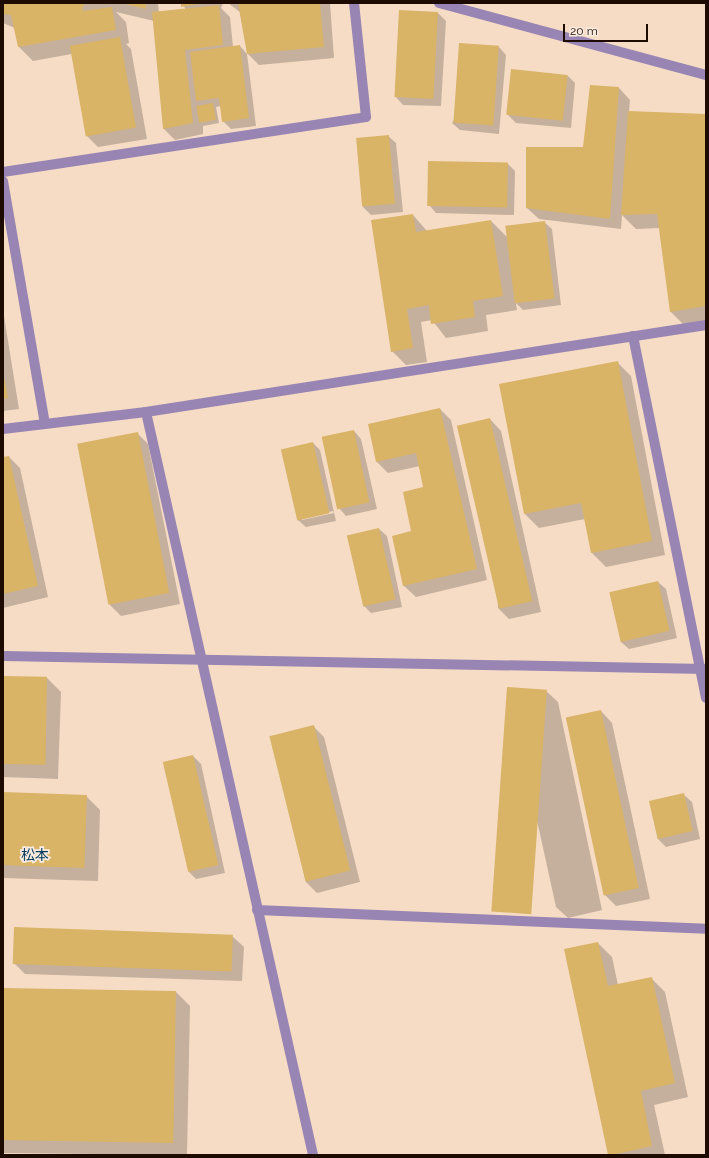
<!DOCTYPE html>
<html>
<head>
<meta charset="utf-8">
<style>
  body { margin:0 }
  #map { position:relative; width:709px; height:1158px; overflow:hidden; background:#f6dcc5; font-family:Raleway,"Noto Sans JP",sans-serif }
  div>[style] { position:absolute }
  .shadow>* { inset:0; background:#0003 }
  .building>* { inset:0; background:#d9b366; transform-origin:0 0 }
  .minor>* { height:10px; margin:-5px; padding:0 5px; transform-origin:5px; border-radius:5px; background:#9885b3 }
  .tertiary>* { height:10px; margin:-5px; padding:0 5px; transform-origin:5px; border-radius:5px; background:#9885b3 }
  span { translate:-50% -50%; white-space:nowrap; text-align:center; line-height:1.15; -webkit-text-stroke:3.5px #f9ebe0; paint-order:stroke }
  .quarter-label { font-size:14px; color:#00385a }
  .frame { position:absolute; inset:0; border:4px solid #1d0b00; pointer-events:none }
  .scale { position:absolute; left:563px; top:24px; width:85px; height:18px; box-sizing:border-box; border:2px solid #1d0b00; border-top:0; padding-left:5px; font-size:12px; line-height:14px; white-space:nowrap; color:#1d0b00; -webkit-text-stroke:3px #f9ebe0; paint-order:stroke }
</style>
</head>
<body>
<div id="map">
  <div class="shadow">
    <div style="clip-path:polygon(3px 3px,158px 3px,159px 13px,186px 10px,182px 3px,223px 3px,221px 8px,230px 17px,233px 47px,240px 46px,247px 54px,256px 126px,231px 129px,223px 121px,221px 106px,216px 107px,219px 123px,203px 126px,203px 134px,175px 140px,164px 129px,154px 21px,116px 12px,126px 22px,129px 43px,126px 44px,131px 49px,147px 139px,98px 147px,87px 136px,72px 54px,33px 61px,19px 47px,15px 28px,3px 23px)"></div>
    <div style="clip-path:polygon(228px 3px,330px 3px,334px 58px,259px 65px,248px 54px,240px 12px)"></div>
    <div style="clip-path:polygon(400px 11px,438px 13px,446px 21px,441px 106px,403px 105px,396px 97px)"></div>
    <div style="clip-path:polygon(499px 47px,506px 55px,499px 134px,460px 130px,452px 123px)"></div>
    <div style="clip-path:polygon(568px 76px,575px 83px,571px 128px,516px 123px,508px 115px)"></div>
    <div style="clip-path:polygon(619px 88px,630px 100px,629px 112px,706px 115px,706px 322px,685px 326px,671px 312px,660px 228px,636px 229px,622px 215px,621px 229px,539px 219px,527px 208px,584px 148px)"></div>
    <div style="clip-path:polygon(388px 136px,396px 143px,403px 212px,371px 215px,363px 207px)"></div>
    <div style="clip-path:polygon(507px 163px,515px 171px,514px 215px,436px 213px,429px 205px)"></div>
    <div style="clip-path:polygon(413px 215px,427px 231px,491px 221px,507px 237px,544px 222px,552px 229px,561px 305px,523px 310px,516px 303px,517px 310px,486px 315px,488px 331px,446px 338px,432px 320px,421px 322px,427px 362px,406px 365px,392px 351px)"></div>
    <div style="clip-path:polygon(3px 310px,19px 409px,3px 411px)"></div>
    <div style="clip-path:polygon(617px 362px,631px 376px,665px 555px,606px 567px,592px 553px,585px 519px,539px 528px,525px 514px)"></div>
    <div style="clip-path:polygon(440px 409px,451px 420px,487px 580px,416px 597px,404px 586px,413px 532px,425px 488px,420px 466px,388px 473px,377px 462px,369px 425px)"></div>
    <div style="clip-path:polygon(490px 419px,501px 431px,541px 612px,509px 619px,498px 608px)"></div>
    <div style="clip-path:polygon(354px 431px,361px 439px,377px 509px,346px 516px,339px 508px)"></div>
    <div style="clip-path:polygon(137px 433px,148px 444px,180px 604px,121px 616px,110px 605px)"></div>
    <div style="clip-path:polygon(evenodd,313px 443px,320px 450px,336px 521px,306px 527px,298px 520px,313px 443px,333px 511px,334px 513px,302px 520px,302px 518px,333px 511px)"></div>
    <div style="clip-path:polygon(9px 457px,20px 468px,48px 597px,3px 608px,3px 458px)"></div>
    <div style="clip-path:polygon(379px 529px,387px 536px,402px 607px,371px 613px,364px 606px)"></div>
    <div style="clip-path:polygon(658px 582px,666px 589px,677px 638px,629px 649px,621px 642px,610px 593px)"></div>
    <div style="clip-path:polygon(3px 677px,47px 678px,61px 692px,58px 779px,3px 777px)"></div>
    <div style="clip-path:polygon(508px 688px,546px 691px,558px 702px,602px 910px,568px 918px,556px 907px)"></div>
    <div style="clip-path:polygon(601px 711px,612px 723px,650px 899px,616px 906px,605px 895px)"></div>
    <div style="clip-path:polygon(313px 726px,324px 737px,360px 882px,317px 893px,306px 882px,271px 737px)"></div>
    <div style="clip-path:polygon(193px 756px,201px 764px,225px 873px,196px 879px,189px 872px)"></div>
    <div style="clip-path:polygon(3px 793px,86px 796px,100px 810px,98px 881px,3px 878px)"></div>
    <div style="clip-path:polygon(684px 795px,692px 802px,700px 839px,666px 847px,658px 839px,650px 803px)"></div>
    <div style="clip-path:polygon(232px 936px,244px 947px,242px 981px,25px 974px,14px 963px)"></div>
    <div style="clip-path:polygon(598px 943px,612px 957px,618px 985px,651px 978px,665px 992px,688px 1097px,654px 1105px,665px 1155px,609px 1155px)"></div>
    <div style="clip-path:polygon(3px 989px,176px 992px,190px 1006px,187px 1155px,3px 1153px)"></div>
  </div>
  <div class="building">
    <div style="clip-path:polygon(3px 3px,84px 3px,82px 11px,112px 7px,116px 30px,18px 47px,11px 15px,3px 14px)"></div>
    <div style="clip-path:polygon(125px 3px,146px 3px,146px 9px,125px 4px)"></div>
    <div style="clip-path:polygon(181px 3px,198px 3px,199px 4px,181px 7px)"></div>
    <div style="clip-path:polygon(238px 3px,320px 3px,324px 47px,247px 54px)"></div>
    <div style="clip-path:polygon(219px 5px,223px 45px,185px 50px,193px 123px,163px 129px,152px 12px)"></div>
    <div style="left:399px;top:10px;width:39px;height:87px;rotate:3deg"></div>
    <div style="left:120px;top:37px;width:92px;height:51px;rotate:80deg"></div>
    <div style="left:459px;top:43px;width:40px;height:80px;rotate:4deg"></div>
    <div style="clip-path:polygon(240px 45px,249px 118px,222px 122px,219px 98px,196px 101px,190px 52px)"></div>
    <div style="left:511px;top:69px;width:57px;height:46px;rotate:6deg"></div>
    <div style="clip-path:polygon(590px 85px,619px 87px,610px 219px,526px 208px,526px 147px,583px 147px)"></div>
    <div style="left:213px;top:103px;width:17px;height:17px;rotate:80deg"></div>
    <div style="clip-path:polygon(628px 111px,706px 114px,706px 306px,670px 312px,657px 214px,621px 215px)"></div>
    <div style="left:389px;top:135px;width:69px;height:33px;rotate:85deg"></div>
    <div style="left:428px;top:161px;width:80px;height:45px;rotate:1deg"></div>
    <div style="clip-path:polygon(413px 214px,416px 232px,491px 220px,503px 296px,473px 301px,475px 317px,431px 324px,429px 305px,407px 309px,413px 348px,391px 352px,371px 220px)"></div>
    <div style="left:545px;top:221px;width:78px;height:40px;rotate:83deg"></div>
    <div style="clip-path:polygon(618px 361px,652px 541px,591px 553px,581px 503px,524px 514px,499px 384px)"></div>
    <div style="clip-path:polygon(3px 372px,8px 398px,3px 399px)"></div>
    <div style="clip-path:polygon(440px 408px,477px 569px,403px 586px,392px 536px,411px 531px,403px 492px,423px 487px,416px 453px,376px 462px,368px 424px)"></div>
    <div style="left:490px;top:418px;width:188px;height:34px;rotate:77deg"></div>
    <div style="left:354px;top:430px;width:74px;height:33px;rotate:78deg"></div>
    <div style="left:138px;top:432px;width:164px;height:62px;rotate:79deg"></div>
    <div style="left:313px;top:442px;width:73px;height:33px;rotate:77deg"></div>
    <div style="clip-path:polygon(9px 456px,38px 586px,3px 594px,3px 457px)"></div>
    <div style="left:379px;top:528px;width:73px;height:33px;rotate:77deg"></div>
    <div style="left:658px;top:581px;width:51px;height:50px;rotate:77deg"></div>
    <div style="left:3px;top:676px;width:44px;height:88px;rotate:1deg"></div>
    <div style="left:507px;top:687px;width:40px;height:225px;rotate:4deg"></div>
    <div style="left:601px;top:710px;width:182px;height:36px;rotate:78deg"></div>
    <div style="left:314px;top:725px;width:150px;height:46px;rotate:76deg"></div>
    <div style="left:193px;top:755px;width:113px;height:31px;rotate:77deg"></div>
    <div style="left:3px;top:792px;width:84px;height:73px;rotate:2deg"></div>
    <div style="left:684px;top:793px;width:39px;height:36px;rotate:77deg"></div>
    <div style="left:14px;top:927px;width:219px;height:37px;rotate:2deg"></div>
    <div style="clip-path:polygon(598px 942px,608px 986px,652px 977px,675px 1083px,641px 1091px,652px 1146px,612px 1155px,608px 1155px,564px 949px)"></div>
    <div style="left:3px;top:988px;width:173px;height:152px;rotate:1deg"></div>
  </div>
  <div class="minor">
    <div style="left:439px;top:3px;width:277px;rotate:15.1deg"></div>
    <div style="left:3px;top:172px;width:367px;rotate:-8.6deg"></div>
    <div style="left:366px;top:117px;width:115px;rotate:-96deg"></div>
    <div style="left:633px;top:336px;width:369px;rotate:78.6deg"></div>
    <div style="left:146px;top:412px;width:567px;rotate:-8.83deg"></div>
    <div style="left:3px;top:429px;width:144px;rotate:-6.8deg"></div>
    <div style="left:146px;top:412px;width:762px;rotate:77.33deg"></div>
    <div style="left:257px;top:910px;width:449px;rotate:2.4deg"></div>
  </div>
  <div class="tertiary">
    <div style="left:3px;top:181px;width:246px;rotate:80.2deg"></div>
    <div style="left:3px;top:656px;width:703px;rotate:1.06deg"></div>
  </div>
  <div class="quarter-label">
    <span style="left:35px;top:855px">松本</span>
  </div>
  <div class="frame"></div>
  <div class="scale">20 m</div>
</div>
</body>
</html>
